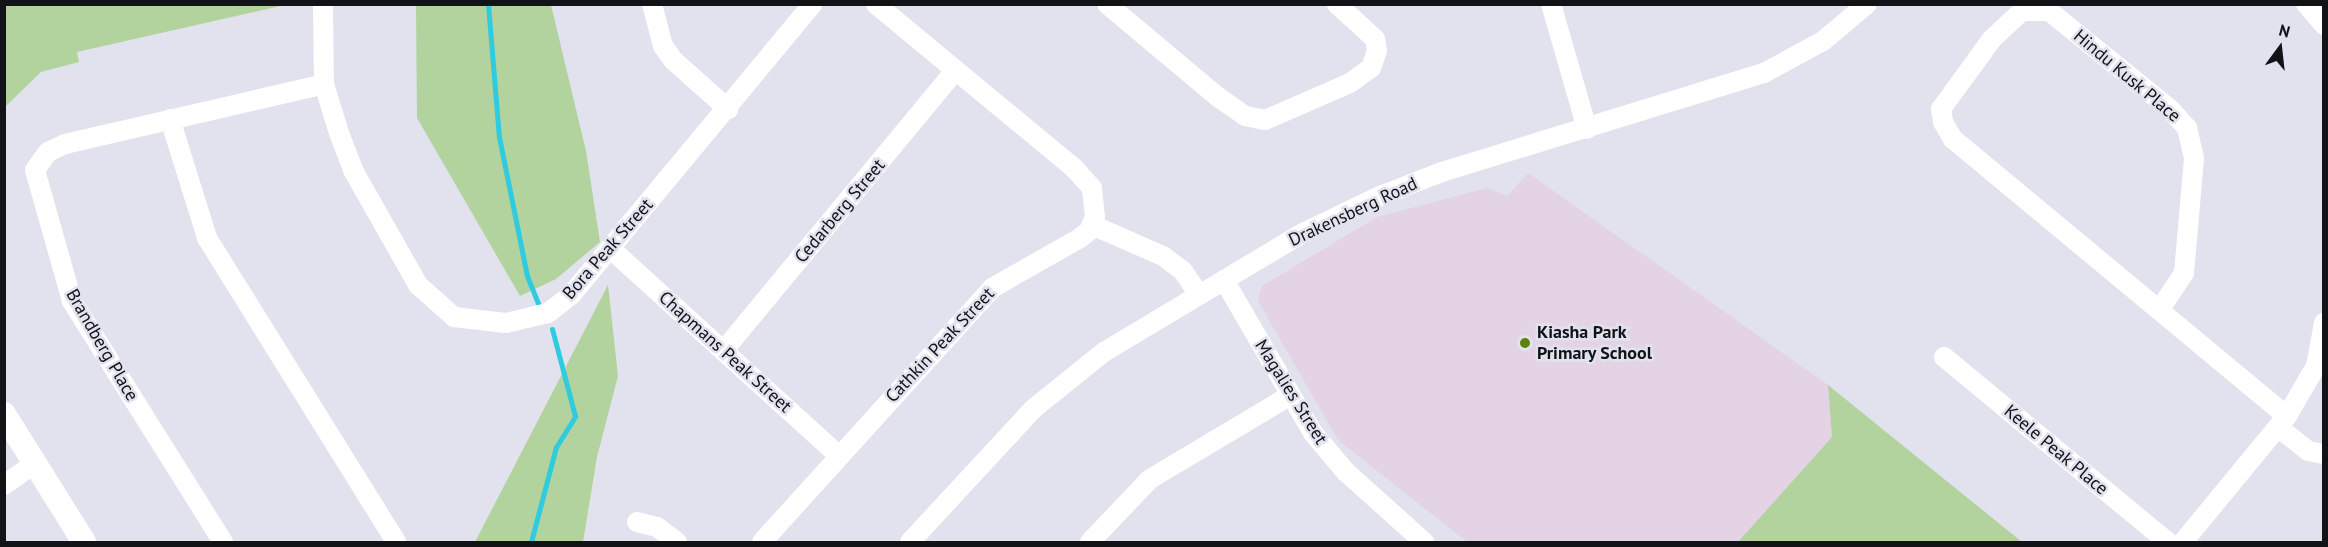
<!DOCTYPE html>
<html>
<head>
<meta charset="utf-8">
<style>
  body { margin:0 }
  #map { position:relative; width:2328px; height:547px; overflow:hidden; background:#e1e2ee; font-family:"PT Sans",sans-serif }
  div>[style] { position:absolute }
  .education>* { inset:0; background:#e3d3e5 }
  .green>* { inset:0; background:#b2d39e }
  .stream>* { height:5px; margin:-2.5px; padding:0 2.5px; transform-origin:2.5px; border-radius:2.5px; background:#2fcbde }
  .minor>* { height:20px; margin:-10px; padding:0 10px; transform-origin:10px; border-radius:10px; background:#fff }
  .tertiary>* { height:24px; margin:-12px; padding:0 12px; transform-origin:12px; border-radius:12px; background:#fff }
  .dots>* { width:16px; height:16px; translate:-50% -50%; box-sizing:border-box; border:3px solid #e1e2ee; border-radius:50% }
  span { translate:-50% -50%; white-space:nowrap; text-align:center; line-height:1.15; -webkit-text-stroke:5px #e1e2ee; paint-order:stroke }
  .street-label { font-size:18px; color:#121317 }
  .poi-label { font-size:18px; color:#121317; font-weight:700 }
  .left { translate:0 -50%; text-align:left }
  .frame { position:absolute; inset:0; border:6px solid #121317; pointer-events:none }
  .north { position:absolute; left:2250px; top:18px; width:60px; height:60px; -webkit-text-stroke:4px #e1e2ee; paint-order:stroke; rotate:15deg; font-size:16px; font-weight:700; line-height:24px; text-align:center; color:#121317 }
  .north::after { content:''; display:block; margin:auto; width:21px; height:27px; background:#121317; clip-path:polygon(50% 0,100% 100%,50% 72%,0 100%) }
</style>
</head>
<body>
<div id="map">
  <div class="education">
    <div style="clip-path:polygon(1528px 173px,1828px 385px,1832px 437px,1738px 542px,1467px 542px,1338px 440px,1258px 301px,1262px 286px,1377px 217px,1487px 188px,1507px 196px)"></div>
  </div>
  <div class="green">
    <div style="clip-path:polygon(5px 4px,285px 4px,285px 5px,77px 52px,79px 62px,41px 72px,5px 107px)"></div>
    <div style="clip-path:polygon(416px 5px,551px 5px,586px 151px,600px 242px,556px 279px,520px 296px,417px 118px)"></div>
    <div style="clip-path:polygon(608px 285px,618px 376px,597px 457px,583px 542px,475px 542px)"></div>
    <div style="clip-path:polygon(1828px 385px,2022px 542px,1738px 542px,1832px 437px)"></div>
  </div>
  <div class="stream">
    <div style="left:488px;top:4px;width:133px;rotate:85.3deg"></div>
    <div style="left:499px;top:137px;width:142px;rotate:78.6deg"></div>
    <div style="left:527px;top:276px;width:31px;rotate:68deg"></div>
    <div style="left:531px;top:542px;width:98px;rotate:-75.3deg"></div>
    <div style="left:556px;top:447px;width:36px;rotate:-58deg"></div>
    <div style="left:575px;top:416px;width:90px;rotate:-104.8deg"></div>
  </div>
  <div class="minor">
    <div style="left:323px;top:4px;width:80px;rotate:89.3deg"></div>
    <div style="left:324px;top:84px;width:51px;rotate:73deg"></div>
    <div style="left:339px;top:133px;width:40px;rotate:69deg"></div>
    <div style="left:353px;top:170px;width:132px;rotate:60.5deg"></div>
    <div style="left:418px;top:285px;width:48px;rotate:41.6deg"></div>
    <div style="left:454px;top:317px;width:52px;rotate:6.6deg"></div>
    <div style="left:506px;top:323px;width:43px;rotate:-13.4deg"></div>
    <div style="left:548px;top:313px;width:29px;rotate:-38deg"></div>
    <div style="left:571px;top:295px;width:378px;rotate:-50.3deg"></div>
    <div style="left:652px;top:4px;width:43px;rotate:75.3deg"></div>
    <div style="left:663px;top:46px;width:17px;rotate:54deg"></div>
    <div style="left:673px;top:60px;width:74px;rotate:41.7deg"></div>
    <div style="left:1107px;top:4px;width:145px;rotate:40deg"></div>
    <div style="left:1218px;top:97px;width:33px;rotate:35deg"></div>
    <div style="left:1245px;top:116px;width:20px;rotate:11deg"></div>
    <div style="left:1265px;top:120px;width:93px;rotate:-23.5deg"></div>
    <div style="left:1350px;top:83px;width:26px;rotate:-36deg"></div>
    <div style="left:1371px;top:68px;width:18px;rotate:-71deg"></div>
    <div style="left:1377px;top:51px;width:12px;rotate:-99deg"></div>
    <div style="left:1375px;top:39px;width:52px;rotate:-137.4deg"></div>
    <div style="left:1551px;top:4px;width:130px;rotate:73.9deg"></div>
    <div style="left:2306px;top:4px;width:28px;rotate:49deg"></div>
    <div style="left:170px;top:119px;width:125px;rotate:72.7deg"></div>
    <div style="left:207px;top:238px;width:358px;rotate:58.1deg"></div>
    <div style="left:1092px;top:225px;width:77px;rotate:23.6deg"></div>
    <div style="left:1163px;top:256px;width:25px;rotate:37deg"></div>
    <div style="left:1183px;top:271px;width:29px;rotate:56deg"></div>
    <div style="left:611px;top:249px;width:308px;rotate:42.2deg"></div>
    <div style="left:1224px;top:280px;width:177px;rotate:59.8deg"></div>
    <div style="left:1313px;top:433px;width:51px;rotate:49.8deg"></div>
    <div style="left:1346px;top:472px;width:105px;rotate:41.9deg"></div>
    <div style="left:2160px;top:309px;width:43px;rotate:-56.3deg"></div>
    <div style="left:2184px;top:273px;width:115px;rotate:-85deg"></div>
    <div style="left:2194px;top:158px;width:31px;rotate:-103deg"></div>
    <div style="left:2187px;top:128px;width:25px;rotate:-132deg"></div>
    <div style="left:2170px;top:109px;width:156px;rotate:-141deg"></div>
    <div style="left:2049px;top:11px;width:27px;rotate:180deg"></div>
    <div style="left:2022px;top:11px;width:41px;rotate:137deg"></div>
    <div style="left:1992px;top:39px;width:87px;rotate:126.1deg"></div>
    <div style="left:1941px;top:109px;width:13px;rotate:81deg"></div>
    <div style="left:1943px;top:122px;width:20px;rotate:60deg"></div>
    <div style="left:1953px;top:139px;width:434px;rotate:39.7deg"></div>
    <div style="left:724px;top:350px;width:362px;rotate:-50.4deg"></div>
    <div style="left:1944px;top:357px;width:291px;rotate:39.6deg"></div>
    <div style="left:2279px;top:428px;width:37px;rotate:38deg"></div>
    <div style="left:2308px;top:451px;width:16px;rotate:11deg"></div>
    <div style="left:4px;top:485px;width:35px;rotate:-35deg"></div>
    <div style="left:637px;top:522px;width:21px;rotate:14deg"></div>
    <div style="left:657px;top:527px;width:25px;rotate:37deg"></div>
    <div style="left:223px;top:542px;width:284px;rotate:-122.1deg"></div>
    <div style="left:72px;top:301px;width:136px;rotate:-105.8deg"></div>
    <div style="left:35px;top:170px;width:22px;rotate:-54deg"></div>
    <div style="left:48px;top:152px;width:19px;rotate:-25deg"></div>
    <div style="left:65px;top:144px;width:266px;rotate:-13deg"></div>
    <div style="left:762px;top:542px;width:343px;rotate:-47.8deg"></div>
    <div style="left:992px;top:288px;width:101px;rotate:-29.6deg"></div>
    <div style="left:1080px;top:238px;width:11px;rotate:-38deg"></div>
    <div style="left:1089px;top:231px;width:15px;rotate:-67deg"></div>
    <div style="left:1095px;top:217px;width:29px;rotate:-96deg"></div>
    <div style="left:1092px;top:188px;width:27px;rotate:-132deg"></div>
    <div style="left:1074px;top:168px;width:257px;rotate:-140.4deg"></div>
    <div style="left:910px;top:542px;width:181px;rotate:-47.2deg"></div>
    <div style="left:1033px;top:409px;width:91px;rotate:-38.8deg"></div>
    <div style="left:1104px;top:352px;width:230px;rotate:-30.9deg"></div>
    <div style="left:1301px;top:234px;width:88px;rotate:-25.7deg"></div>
    <div style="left:1380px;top:196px;width:66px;rotate:-21.2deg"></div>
    <div style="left:1442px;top:172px;width:337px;rotate:-17.1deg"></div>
    <div style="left:1764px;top:73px;width:67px;rotate:-28.5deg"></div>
    <div style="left:1823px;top:41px;width:57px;rotate:-40.1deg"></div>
    <div style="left:1090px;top:542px;width:87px;rotate:-46.4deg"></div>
    <div style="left:1150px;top:479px;width:164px;rotate:-30.8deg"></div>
    <div style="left:2183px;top:542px;width:163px;rotate:-50.5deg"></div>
    <div style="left:2287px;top:416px;width:58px;rotate:-59.9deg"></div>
    <div style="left:2316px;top:366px;width:44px;rotate:-79.5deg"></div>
  </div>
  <div class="tertiary">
    <div style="left:4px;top:414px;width:151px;rotate:58deg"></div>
  </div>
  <div class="dots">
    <div style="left:1525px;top:343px;background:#5c8308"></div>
  </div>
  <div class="street-label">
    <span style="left:2127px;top:76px;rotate:40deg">Hindu Kusk Place</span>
    <span style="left:840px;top:211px;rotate:-50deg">Cedarberg Street</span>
    <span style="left:1353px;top:212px;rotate:-25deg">Drakensberg Road</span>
    <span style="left:608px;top:249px;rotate:-49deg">Bora Peak Street</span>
    <span style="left:102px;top:345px;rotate:60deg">Brandberg Place</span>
    <span style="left:940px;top:345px;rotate:-47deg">Cathkin Peak Street</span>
    <span style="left:725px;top:352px;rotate:42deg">Chapmans Peak Street</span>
    <span style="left:1291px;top:392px;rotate:58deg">Magalies Street</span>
    <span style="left:2056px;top:450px;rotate:40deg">Keele Peak Place</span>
  </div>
  <div class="poi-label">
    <span class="left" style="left:1537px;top:343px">Kiasha Park<br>Primary School</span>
  </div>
  <div class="frame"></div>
  <div class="north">N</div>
</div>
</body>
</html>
